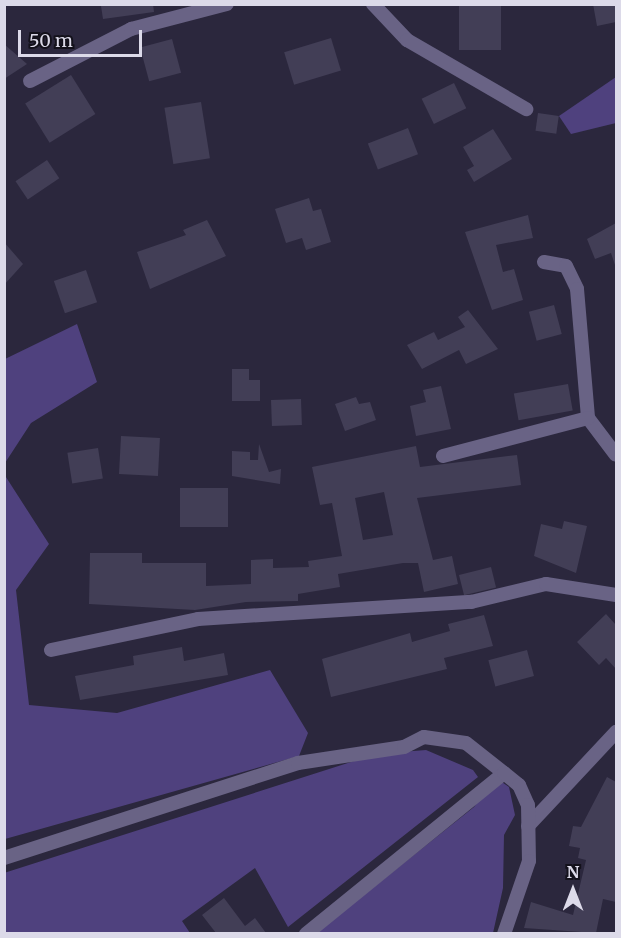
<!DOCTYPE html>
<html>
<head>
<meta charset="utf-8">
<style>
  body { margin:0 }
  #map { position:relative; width:621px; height:938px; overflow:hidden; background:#2b273d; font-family:Merriweather,serif }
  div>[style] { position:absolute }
  .green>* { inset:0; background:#4f417e }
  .building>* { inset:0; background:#423e56; transform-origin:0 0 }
  .minor>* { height:14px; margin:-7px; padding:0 7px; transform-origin:7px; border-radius:7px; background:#696385 }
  span { translate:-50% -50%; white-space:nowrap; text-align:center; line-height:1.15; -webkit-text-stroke:5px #13111b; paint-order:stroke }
  .frame { position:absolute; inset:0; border:6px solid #dcdae9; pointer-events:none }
  .north { position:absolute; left:543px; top:860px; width:60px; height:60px; -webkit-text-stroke:4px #13111b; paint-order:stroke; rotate:0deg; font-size:16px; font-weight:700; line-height:24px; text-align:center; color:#dcdae9 }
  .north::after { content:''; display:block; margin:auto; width:21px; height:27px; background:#dcdae9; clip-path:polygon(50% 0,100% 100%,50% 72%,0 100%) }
  .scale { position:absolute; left:18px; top:30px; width:124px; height:27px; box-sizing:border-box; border:3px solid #dcdae9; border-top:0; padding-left:8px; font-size:18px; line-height:21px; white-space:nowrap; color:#dcdae9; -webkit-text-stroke:4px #13111b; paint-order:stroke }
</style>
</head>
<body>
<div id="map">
  <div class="green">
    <div style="clip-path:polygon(616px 77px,616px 123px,571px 134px,559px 116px)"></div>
    <div style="clip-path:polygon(77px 324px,97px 382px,31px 423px,5px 463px,5px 359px)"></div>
    <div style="clip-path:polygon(4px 474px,49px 544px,16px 590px,29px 705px,117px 713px,270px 670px,308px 733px,299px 756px,5px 839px)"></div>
    <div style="clip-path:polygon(426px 750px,473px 770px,478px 777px,288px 927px,255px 868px,182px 921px,190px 933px,5px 933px,4px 873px,376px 754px)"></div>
    <div style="clip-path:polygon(496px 778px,509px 787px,515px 815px,504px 835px,503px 888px,493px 933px,315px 934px,474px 807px)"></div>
  </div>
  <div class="building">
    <div style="clip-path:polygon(145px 4px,153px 4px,154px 12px,103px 19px,101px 6px)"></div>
    <div style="left:459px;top:4px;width:42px;height:46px"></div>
    <div style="clip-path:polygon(593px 4px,616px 4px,616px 22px,597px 26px)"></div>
    <div style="left:331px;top:38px;width:34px;height:49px;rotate:73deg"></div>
    <div style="left:172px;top:39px;width:35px;height:33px;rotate:75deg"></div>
    <div style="clip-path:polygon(4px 44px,27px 64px,4px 79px)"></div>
    <div style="left:71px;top:75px;width:46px;height:54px;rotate:58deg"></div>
    <div style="left:454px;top:83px;width:28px;height:36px;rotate:64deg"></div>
    <div style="left:201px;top:102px;width:57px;height:37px;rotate:81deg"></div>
    <div style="left:538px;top:113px;width:21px;height:18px;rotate:8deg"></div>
    <div style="left:408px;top:128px;width:28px;height:43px;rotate:69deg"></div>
    <div style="clip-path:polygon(493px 129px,512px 159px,474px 182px,467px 170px,474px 166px,463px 147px)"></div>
    <div style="left:47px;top:160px;width:22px;height:38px;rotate:56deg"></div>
    <div style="clip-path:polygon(309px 198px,313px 211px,321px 209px,331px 242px,306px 250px,302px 238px,286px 243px,275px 209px)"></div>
    <div style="clip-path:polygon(528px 215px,533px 238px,496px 245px,503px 272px,514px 269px,523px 300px,492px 310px,465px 232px)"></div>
    <div style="clip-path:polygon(207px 220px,226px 256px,150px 289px,137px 252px,186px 235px,183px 230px)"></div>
    <div style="clip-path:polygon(616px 223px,616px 265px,615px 265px,611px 253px,595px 259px,587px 239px)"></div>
    <div style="clip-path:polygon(4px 242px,23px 264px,4px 285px)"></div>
    <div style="left:86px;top:270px;width:34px;height:34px;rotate:71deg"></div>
    <div style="left:554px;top:305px;width:30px;height:26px;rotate:75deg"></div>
    <div style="clip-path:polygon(468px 310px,498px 349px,466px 364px,459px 350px,422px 369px,407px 345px,434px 332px,438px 340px,465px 327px,458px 317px)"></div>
    <div style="clip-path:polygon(232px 369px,249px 369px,249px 380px,260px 380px,260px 401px,232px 401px)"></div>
    <div style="left:568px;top:384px;width:27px;height:55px;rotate:80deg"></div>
    <div style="clip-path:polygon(441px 386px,451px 429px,416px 436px,410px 406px,426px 402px,423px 390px)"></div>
    <div style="clip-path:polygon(356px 397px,359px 404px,370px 402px,376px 420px,345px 431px,335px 404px)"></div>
    <div style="left:301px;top:399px;width:26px;height:30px;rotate:88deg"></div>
    <div style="left:121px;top:436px;width:39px;height:38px;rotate:3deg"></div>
    <div style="clip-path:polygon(259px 444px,269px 472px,281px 469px,280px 484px,232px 476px,232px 451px,250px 452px,250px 460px,258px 460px)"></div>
    <div style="clip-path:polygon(evenodd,416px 446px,420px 467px,517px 455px,521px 485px,417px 498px,433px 560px,452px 556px,458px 584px,424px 592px,418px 563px,403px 563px,338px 574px,340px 587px,298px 594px,298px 601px,246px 602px,195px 610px,89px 604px,90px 553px,142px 553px,142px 563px,206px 563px,206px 586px,251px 584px,251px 560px,273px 559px,273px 568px,309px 567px,308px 561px,342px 556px,332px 503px,320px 505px,312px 467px,416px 446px,384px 492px,393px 535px,363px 540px,355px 498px,384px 492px)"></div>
    <div style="left:98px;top:448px;width:31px;height:31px;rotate:81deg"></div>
    <div style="left:228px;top:488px;width:39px;height:48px;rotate:90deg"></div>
    <div style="clip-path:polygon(564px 521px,587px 526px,576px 573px,534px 556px,541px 524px,562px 529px)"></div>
    <div style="left:491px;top:567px;width:21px;height:33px;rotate:76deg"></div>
    <div style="clip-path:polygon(606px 614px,616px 625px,616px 669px,606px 658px,599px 665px,577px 642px)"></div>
    <div style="clip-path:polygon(484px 615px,493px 646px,444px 658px,447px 669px,331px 697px,322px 659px,410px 633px,412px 642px,450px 631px,448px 624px)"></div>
    <div style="clip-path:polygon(182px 647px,184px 661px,224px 653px,228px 675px,80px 700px,75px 676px,134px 665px,133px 656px)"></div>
    <div style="left:527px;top:650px;width:27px;height:40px;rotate:75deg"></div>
    <div style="clip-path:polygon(607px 777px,616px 782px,616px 902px,603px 899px,596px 933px,524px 928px,531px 902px,573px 915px,586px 860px,578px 858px,580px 848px,569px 846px,573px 826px,581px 827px)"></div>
    <div style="clip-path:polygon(224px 898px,245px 926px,255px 918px,266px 933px,216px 933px,202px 915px)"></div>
  </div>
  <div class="minor">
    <div style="left:373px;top:4px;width:50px;rotate:46.6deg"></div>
    <div style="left:407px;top:40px;width:138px;rotate:30.1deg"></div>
    <div style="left:30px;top:81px;width:114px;rotate:-27.2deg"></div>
    <div style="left:131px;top:29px;width:99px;rotate:-14.6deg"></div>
    <div style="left:544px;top:262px;width:22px;rotate:10deg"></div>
    <div style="left:566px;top:266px;width:25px;rotate:64deg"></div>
    <div style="left:577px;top:289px;width:129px;rotate:85.1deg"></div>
    <div style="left:588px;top:418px;width:46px;rotate:52.9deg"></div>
    <div style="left:443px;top:456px;width:150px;rotate:-14.7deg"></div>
    <div style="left:51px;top:650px;width:150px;rotate:-11.9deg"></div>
    <div style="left:198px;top:619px;width:274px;rotate:-3.6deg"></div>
    <div style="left:471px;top:602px;width:77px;rotate:-13.5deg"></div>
    <div style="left:546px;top:584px;width:71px;rotate:8.9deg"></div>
    <div style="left:528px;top:826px;width:129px;rotate:-46.9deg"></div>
    <div style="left:4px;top:858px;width:309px;rotate:-17.9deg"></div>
    <div style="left:298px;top:763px;width:107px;rotate:-8.6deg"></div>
    <div style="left:404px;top:747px;width:22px;rotate:-27deg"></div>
    <div style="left:424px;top:737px;width:42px;rotate:8.1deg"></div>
    <div style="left:466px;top:743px;width:48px;rotate:38.3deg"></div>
    <div style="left:306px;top:934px;width:255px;rotate:-39.1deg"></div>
    <div style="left:504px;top:773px;width:19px;rotate:39deg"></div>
    <div style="left:519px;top:785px;width:22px;rotate:66deg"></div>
    <div style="left:528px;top:805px;width:56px;rotate:89deg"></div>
    <div style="left:529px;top:861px;width:77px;rotate:108.9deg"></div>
  </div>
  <div class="frame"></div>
  <div class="north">N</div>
  <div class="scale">50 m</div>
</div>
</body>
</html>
